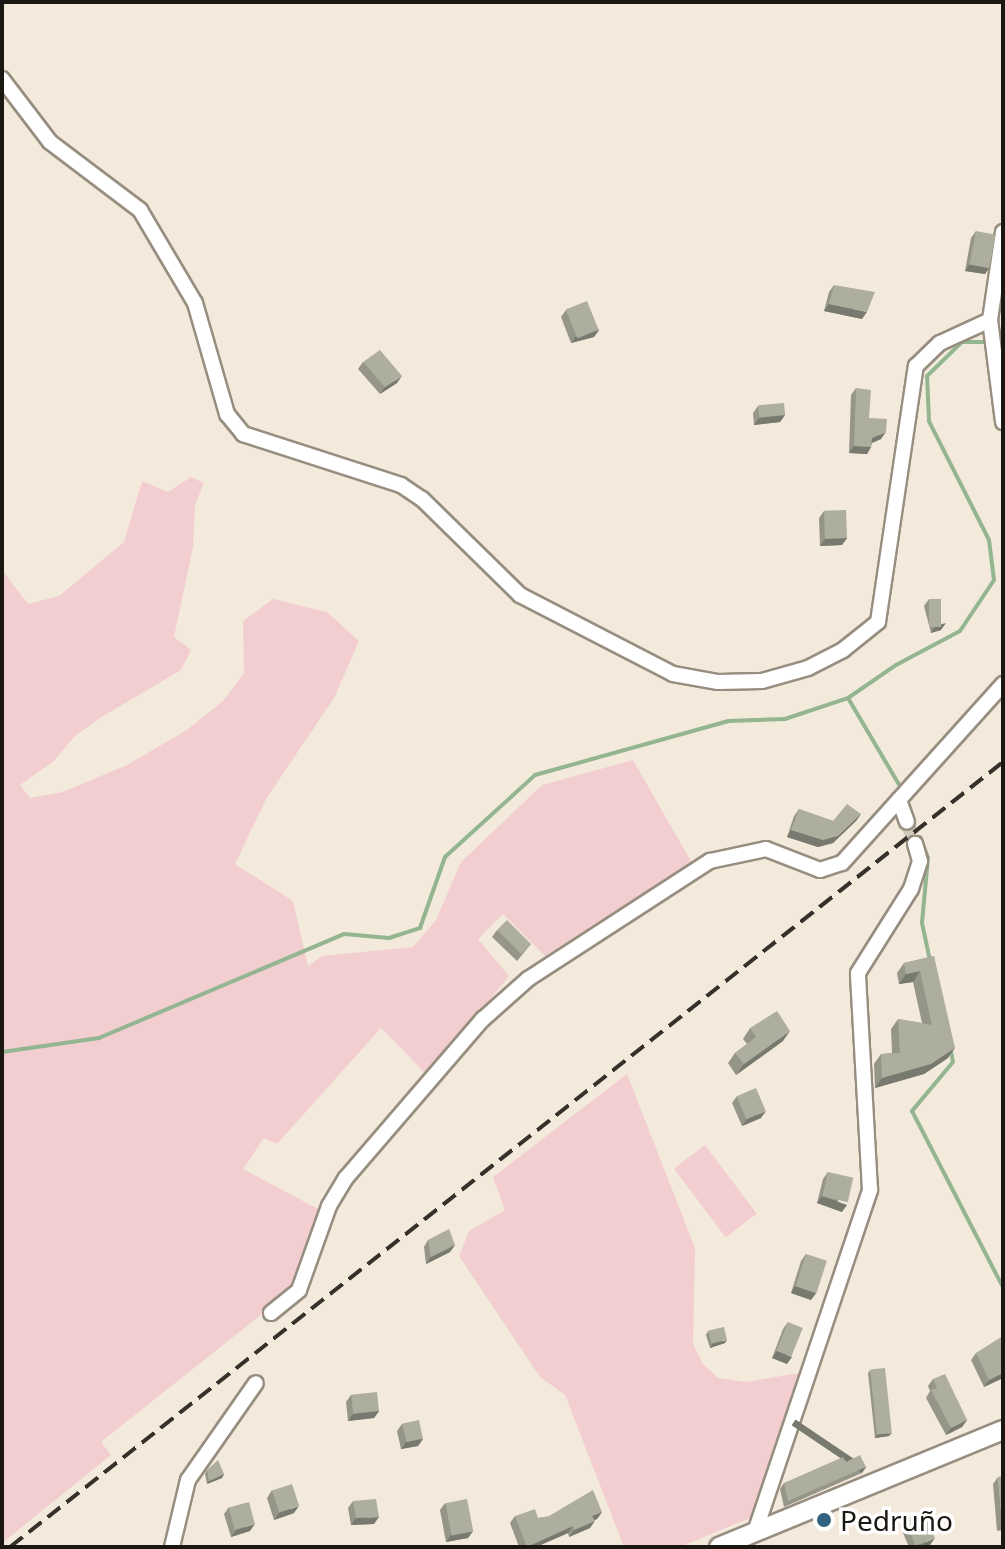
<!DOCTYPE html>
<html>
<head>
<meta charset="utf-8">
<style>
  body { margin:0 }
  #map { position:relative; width:1005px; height:1549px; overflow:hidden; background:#f4eadc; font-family:"Noto Sans",sans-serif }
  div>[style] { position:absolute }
  .green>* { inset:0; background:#f2ced0; transform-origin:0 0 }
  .stream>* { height:4px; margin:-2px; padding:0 2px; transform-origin:2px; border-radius:2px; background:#93b58f }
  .minor-tunnel>* { height:14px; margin-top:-7px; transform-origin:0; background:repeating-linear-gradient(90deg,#d3cabe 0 14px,transparent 0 21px) }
  .roads { filter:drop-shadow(2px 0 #978e80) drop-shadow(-2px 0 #978e80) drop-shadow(0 2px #978e80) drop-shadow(0 -2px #978e80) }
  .minor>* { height:14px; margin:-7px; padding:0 7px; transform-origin:7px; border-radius:7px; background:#fff }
  .tertiary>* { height:18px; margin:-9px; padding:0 9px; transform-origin:9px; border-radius:9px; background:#fff }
  .rail>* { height:4px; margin-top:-2px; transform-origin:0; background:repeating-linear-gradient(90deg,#35302a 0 16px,transparent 0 24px) }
  .wall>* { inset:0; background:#959688 }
  .shaded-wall>* { inset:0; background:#797a6f; transform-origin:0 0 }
  .building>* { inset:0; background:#adae9e; transform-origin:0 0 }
  .dots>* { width:22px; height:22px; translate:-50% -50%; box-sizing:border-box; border:4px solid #fff; border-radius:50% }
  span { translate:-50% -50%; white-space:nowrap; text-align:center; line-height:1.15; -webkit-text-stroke:7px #fff; paint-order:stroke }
  .poi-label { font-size:28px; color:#1a1611 }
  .left { translate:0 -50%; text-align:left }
  .frame { position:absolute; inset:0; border:4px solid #1a1611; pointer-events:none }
</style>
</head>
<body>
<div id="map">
  <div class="green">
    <div style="clip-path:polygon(191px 477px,204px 483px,195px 505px,193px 547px,174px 637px,191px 650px,181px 670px,100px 718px,75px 736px,54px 761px,20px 785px,30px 798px,63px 792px,127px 765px,187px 730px,223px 701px,244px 673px,243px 621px,273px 599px,327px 612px,359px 641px,334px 698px,266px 799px,235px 864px,293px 901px,308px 966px,322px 956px,413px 947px,436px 920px,461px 862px,542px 785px,633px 760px,692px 863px,545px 956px,503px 914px,478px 939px,509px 976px,428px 1076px,381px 1028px,277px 1144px,264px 1138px,243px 1169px,320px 1210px,291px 1291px,101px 1442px,111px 1455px,2px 1543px,2px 570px,28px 604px,59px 596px,124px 542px,142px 481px,168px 492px)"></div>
    <div style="clip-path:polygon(627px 1074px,695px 1248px,693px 1344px,703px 1364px,718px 1378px,746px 1382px,799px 1373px,750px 1518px,680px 1547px,624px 1547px,565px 1395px,540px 1377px,459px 1256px,469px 1231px,505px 1210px,493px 1177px)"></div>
    <div style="left:705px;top:1145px;width:86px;height:39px;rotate:53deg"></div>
  </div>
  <div class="stream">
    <div style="left:848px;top:698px;width:104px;rotate:59.5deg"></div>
    <div style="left:920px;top:837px;width:22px;rotate:69deg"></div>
    <div style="left:928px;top:858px;width:65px;rotate:95.3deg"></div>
    <div style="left:922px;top:923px;width:38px;rotate:78deg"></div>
    <div style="left:951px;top:1051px;width:11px;rotate:80deg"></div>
    <div style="left:953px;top:1062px;width:64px;rotate:129.9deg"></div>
    <div style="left:912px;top:1111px;width:198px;rotate:62.7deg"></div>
    <div style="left:2px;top:1052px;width:98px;rotate:-8.2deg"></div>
    <div style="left:99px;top:1038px;width:266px;rotate:-23deg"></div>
    <div style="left:344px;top:934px;width:45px;rotate:5.1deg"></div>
    <div style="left:389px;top:938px;width:33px;rotate:-18deg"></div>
    <div style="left:420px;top:928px;width:75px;rotate:-70.6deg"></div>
    <div style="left:445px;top:857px;width:122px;rotate:-42.3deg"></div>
    <div style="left:535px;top:775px;width:200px;rotate:-15.6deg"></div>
    <div style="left:728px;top:721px;width:57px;rotate:-2deg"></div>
    <div style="left:785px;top:719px;width:66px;rotate:-18.4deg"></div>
    <div style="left:848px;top:698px;width:58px;rotate:-34.5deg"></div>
    <div style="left:896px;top:665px;width:72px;rotate:-28deg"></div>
    <div style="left:960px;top:631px;width:61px;rotate:-56.3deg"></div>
    <div style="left:994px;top:580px;width:40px;rotate:-97.1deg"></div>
    <div style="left:989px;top:540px;width:133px;rotate:-116.8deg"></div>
    <div style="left:929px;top:421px;width:45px;rotate:-92.5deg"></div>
    <div style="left:927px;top:376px;width:49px;rotate:-44.2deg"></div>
    <div style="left:962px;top:342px;width:26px"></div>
  </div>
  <div class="minor-tunnel">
    <div style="left:907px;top:822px;width:23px;rotate:70deg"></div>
  </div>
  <div class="roads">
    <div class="minor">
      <div style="left:2px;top:79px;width:79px;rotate:52.7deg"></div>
      <div style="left:50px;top:142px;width:113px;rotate:37.1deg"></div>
      <div style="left:140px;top:210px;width:108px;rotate:59.4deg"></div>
      <div style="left:195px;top:303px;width:116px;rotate:73.9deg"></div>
      <div style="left:227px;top:414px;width:26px;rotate:51deg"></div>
      <div style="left:243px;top:434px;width:166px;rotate:17.9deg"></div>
      <div style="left:401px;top:485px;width:25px;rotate:34deg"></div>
      <div style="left:422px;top:499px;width:137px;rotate:44.4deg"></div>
      <div style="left:520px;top:595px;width:172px;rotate:27.3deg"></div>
      <div style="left:673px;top:674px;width:46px;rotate:10.1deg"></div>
      <div style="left:718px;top:682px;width:44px;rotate:-1.3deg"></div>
      <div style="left:762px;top:681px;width:48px;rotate:-15.8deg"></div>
      <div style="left:808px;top:668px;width:39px;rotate:-27deg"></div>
      <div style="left:843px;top:650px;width:45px;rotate:-38.7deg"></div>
      <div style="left:878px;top:622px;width:259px;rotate:-81.6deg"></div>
      <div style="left:916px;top:366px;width:33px;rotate:-44deg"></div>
      <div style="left:940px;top:343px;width:55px;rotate:-24.7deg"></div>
      <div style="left:1003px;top:232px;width:89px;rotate:98.4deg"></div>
      <div style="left:990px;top:320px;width:103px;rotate:82.7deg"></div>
      <div style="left:899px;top:800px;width:23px;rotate:70deg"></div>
      <div style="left:271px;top:1313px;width:36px;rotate:-39deg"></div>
      <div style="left:299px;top:1290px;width:89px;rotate:-70.3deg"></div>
      <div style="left:329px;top:1206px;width:33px;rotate:-59deg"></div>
      <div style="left:346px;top:1178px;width:210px;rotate:-49.3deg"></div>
      <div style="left:483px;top:1019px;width:60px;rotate:-41.6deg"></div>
      <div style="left:528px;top:979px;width:217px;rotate:-33deg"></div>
      <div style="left:710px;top:861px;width:57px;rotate:-12.1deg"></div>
      <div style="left:766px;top:849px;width:58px;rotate:21.3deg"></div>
      <div style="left:820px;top:870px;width:23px;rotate:-18deg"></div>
      <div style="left:842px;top:863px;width:241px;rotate:-48deg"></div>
      <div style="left:755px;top:1532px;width:361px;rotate:-71.4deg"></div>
      <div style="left:870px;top:1190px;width:217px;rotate:-93.2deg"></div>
      <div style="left:858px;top:973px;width:99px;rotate:-57.8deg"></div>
      <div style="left:911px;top:889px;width:29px;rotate:-72deg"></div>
      <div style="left:920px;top:861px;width:18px;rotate:-106deg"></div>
      <div style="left:172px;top:1547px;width:69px;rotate:-76.6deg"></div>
      <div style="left:188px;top:1480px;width:118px;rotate:-55deg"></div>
    </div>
    <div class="tertiary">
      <div style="left:719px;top:1547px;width:307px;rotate:-22.4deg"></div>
    </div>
  </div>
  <div class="rail">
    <div style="left:10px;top:1547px;width:1266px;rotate:-38.33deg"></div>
  </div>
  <div class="wall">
    <div style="clip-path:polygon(976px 231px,990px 267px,985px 274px,965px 271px,971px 238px)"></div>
    <div style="clip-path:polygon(834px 285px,862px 319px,824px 311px,829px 292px)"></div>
    <div style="clip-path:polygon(566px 310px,599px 330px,594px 337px,571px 343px,561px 317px)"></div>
    <div style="clip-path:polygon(363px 362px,397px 383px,380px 394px,358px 369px)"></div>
    <div style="clip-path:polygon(856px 388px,869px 418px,881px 439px,872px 443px,871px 447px,867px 454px,849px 453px,851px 395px)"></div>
    <div style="clip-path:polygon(758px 406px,785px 415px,780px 422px,754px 425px,753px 413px)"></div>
    <div style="clip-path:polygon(824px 511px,847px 538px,842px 545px,820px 546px,819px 518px)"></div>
    <div style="clip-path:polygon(929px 599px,941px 630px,931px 633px,924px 606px)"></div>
    <div style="clip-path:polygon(799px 809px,833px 821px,861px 814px,856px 821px,833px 843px,818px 847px,787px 837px,794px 816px)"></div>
    <div style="clip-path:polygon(497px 930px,531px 944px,517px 961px,492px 937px)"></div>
    <div style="clip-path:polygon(934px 956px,948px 1058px,924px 1074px,875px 1088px,874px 1064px,881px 1054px,892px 1053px,891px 1029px,898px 1019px,922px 1023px,913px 982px,899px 984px,897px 973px,904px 963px)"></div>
    <div style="clip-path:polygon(750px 1028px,783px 1041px,736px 1075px,728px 1063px,735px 1053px,747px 1044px,743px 1039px)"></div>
    <div style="clip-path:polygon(737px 1096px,761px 1118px,742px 1126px,732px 1103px)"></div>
    <div style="clip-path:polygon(828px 1172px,842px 1212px,817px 1203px,823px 1179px)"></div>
    <div style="clip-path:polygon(428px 1240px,455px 1245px,450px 1252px,426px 1264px,424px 1247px)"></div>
    <div style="clip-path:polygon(806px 1254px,816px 1293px,811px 1300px,791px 1293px,801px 1261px)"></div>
    <div style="clip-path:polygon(788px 1322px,787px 1364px,772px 1358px,783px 1329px)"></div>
    <div style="clip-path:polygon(708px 1331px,725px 1343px,710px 1348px,706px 1335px)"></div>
    <div style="clip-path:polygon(1003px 1340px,1003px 1378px,984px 1387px,971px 1360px,976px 1353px)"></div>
    <div style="clip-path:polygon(870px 1370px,889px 1436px,875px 1438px,868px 1373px)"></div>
    <div style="clip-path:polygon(933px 1379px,967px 1420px,962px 1427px,946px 1435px,926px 1398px,930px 1391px,928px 1386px)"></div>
    <div style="clip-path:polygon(351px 1395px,379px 1411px,374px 1418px,348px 1421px,346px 1402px)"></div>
    <div style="clip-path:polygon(402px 1424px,423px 1439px,418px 1446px,401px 1449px,397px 1431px)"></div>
    <div style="clip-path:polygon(866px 1467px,862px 1473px,784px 1507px,780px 1489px,784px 1483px)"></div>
    <div style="clip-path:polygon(207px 1470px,224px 1474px,222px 1478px,207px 1484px,205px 1474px)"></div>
    <div style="clip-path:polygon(998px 1477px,1003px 1530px,997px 1531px,993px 1484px)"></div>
    <div style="clip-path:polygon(272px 1490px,294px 1513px,274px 1520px,267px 1498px)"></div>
    <div style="clip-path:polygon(353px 1501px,374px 1524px,351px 1525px,348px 1508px)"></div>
    <div style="clip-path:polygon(445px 1503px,473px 1531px,468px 1538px,446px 1542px,440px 1510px)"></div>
    <div style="clip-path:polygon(229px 1507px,250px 1531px,231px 1537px,224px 1514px)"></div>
    <div style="clip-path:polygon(602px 1512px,597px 1519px,594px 1520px,590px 1528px,569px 1537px,568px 1533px,536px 1547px,519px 1547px,510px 1523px,515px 1516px,538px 1518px)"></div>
    <div style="clip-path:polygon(905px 1519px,930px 1545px,925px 1547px,909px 1547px,900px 1526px)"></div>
  </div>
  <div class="shaded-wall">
    <div style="clip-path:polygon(970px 264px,990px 267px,985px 274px,965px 271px)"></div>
    <div style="clip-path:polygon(829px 304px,867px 312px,862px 319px,824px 311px)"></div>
    <div style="clip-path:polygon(599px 330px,594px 337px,571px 343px,576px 336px)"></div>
    <div style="clip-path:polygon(402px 376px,397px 383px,380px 394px,385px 387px)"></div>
    <div style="clip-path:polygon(785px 415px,780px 422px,754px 425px,759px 418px)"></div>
    <div style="clip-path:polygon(886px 432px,881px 439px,867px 445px,872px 438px)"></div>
    <div style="clip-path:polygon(854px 446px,871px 447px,867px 454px,849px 453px)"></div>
    <div style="clip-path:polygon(847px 538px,842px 545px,820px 546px,825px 539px)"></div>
    <div style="clip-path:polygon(946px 623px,941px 630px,931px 633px,935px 626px)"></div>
    <div style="clip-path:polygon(861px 814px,856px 821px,833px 843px,818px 847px,787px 837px,791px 830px,823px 840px)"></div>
    <div style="clip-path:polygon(920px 971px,913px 982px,899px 984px,906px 974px)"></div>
    <div style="clip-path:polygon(790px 1031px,783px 1041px,736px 1075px,744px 1064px)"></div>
    <div style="clip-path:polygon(955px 1048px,948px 1058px,924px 1074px,875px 1088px,882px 1078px)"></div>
    <div style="clip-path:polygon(766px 1111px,761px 1118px,742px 1126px,747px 1119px)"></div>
    <div style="clip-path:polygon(822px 1196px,847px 1205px,842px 1212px,817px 1203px)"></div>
    <div style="clip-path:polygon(455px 1245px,450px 1252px,426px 1264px,431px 1257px)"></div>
    <div style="clip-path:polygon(795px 1286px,816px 1293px,811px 1300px,791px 1293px)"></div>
    <div style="clip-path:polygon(727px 1340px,725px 1343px,710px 1348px,712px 1344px)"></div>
    <div style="clip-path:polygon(777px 1351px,792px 1357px,787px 1364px,772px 1358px)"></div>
    <div style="clip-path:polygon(1003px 1373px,1003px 1378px,984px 1387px,989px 1380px)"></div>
    <div style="clip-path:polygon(379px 1411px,374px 1418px,348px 1421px,353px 1414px)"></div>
    <div style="clip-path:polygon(967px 1420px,962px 1427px,946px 1435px,951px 1428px)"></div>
    <div style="clip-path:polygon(892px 1433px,889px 1436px,875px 1438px,877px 1435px)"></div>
    <div style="clip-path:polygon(423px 1439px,418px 1446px,401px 1449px,406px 1442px)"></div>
    <div style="left:866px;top:1467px;width:7px;height:85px;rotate:124deg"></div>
    <div style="clip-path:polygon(224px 1474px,222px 1478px,207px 1484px,209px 1481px)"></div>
    <div style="clip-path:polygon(299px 1506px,294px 1513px,274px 1520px,279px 1513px)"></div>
    <div style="clip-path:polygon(602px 1512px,597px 1519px,588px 1523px,592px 1516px)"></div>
    <div style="clip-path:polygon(379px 1517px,374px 1524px,351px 1525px,356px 1518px)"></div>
    <div style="clip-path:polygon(595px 1521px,590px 1528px,569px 1537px,574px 1530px)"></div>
    <div style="clip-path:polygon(255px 1524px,250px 1531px,231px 1537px,236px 1530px)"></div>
    <div style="clip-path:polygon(573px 1526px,568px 1533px,536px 1547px,526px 1547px)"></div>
    <div style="clip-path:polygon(473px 1531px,468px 1538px,446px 1542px,451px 1535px)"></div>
    <div style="clip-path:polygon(935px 1538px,930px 1545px,925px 1547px,916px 1547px)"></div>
  </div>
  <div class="building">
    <div style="left:976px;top:231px;width:20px;height:34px;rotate:11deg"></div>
    <div style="clip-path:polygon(834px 285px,875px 292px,867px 312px,829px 304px)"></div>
    <div style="left:587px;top:301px;width:31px;height:23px;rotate:68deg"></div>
    <div style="clip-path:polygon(380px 350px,402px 376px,385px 387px,363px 362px)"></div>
    <div style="clip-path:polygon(856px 388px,871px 390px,869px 418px,887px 419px,886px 432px,872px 438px,871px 447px,854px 446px)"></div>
    <div style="left:784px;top:403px;width:12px;height:26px;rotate:85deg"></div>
    <div style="left:846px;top:510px;width:28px;height:22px;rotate:88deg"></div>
    <div style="left:929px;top:599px;width:12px;height:28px"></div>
    <div style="clip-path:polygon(847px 804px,861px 814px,838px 836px,823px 840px,791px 830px,799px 809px,833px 821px)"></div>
    <div style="left:507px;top:920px;width:34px;height:14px;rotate:45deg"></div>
    <div style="clip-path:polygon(934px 956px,955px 1048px,931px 1064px,882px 1078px,881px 1054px,900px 1053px,898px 1019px,932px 1025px,920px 971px,906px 974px,904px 963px)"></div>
    <div style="clip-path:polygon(777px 1011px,790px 1031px,744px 1064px,735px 1053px,756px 1037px,750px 1028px)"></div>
    <div style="left:756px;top:1088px;width:25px;height:21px;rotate:67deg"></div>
    <div style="left:828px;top:1172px;width:26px;height:25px;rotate:13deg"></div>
    <div style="clip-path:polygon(449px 1229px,455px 1245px,431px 1257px,428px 1240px)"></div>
    <div style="left:806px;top:1254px;width:22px;height:34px;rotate:18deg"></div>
    <div style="left:788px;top:1322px;width:16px;height:31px;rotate:22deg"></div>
    <div style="left:724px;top:1327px;width:13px;height:16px;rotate:77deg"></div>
    <div style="clip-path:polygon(1001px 1337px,1003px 1340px,1003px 1373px,989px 1380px,976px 1353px)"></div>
    <div style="left:885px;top:1368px;width:65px;height:15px;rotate:84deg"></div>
    <div style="clip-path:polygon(945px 1374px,967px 1420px,951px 1428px,931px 1390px,937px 1388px,933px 1379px)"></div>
    <div style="left:377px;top:1392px;width:19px;height:26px;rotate:84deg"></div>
    <div style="left:419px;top:1420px;width:19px;height:17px;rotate:78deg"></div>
    <div style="clip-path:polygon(860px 1455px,866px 1467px,788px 1501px,784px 1483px,843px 1457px,846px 1462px)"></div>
    <div style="clip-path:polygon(218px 1460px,224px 1474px,209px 1481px,207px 1470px)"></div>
    <div style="clip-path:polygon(1003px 1476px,1003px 1524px,1002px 1524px,998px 1477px)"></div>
    <div style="left:292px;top:1484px;width:23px;height:21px;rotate:72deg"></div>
    <div style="clip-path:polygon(593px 1490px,602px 1512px,592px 1516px,595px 1521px,574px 1530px,573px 1526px,527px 1547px,515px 1516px,535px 1509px,538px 1518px,549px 1516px)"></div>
    <div style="clip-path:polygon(376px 1499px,379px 1517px,356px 1518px,353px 1501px)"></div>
    <div style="left:467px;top:1499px;width:33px;height:22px;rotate:79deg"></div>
    <div style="left:249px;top:1502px;width:23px;height:21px;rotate:75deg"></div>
    <div style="left:924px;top:1511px;width:29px;height:21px;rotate:68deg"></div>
  </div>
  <div class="dots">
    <div style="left:824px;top:1520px;background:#316280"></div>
  </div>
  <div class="poi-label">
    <span class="left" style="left:840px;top:1520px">Pedruño</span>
  </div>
  <div class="frame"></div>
</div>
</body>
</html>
